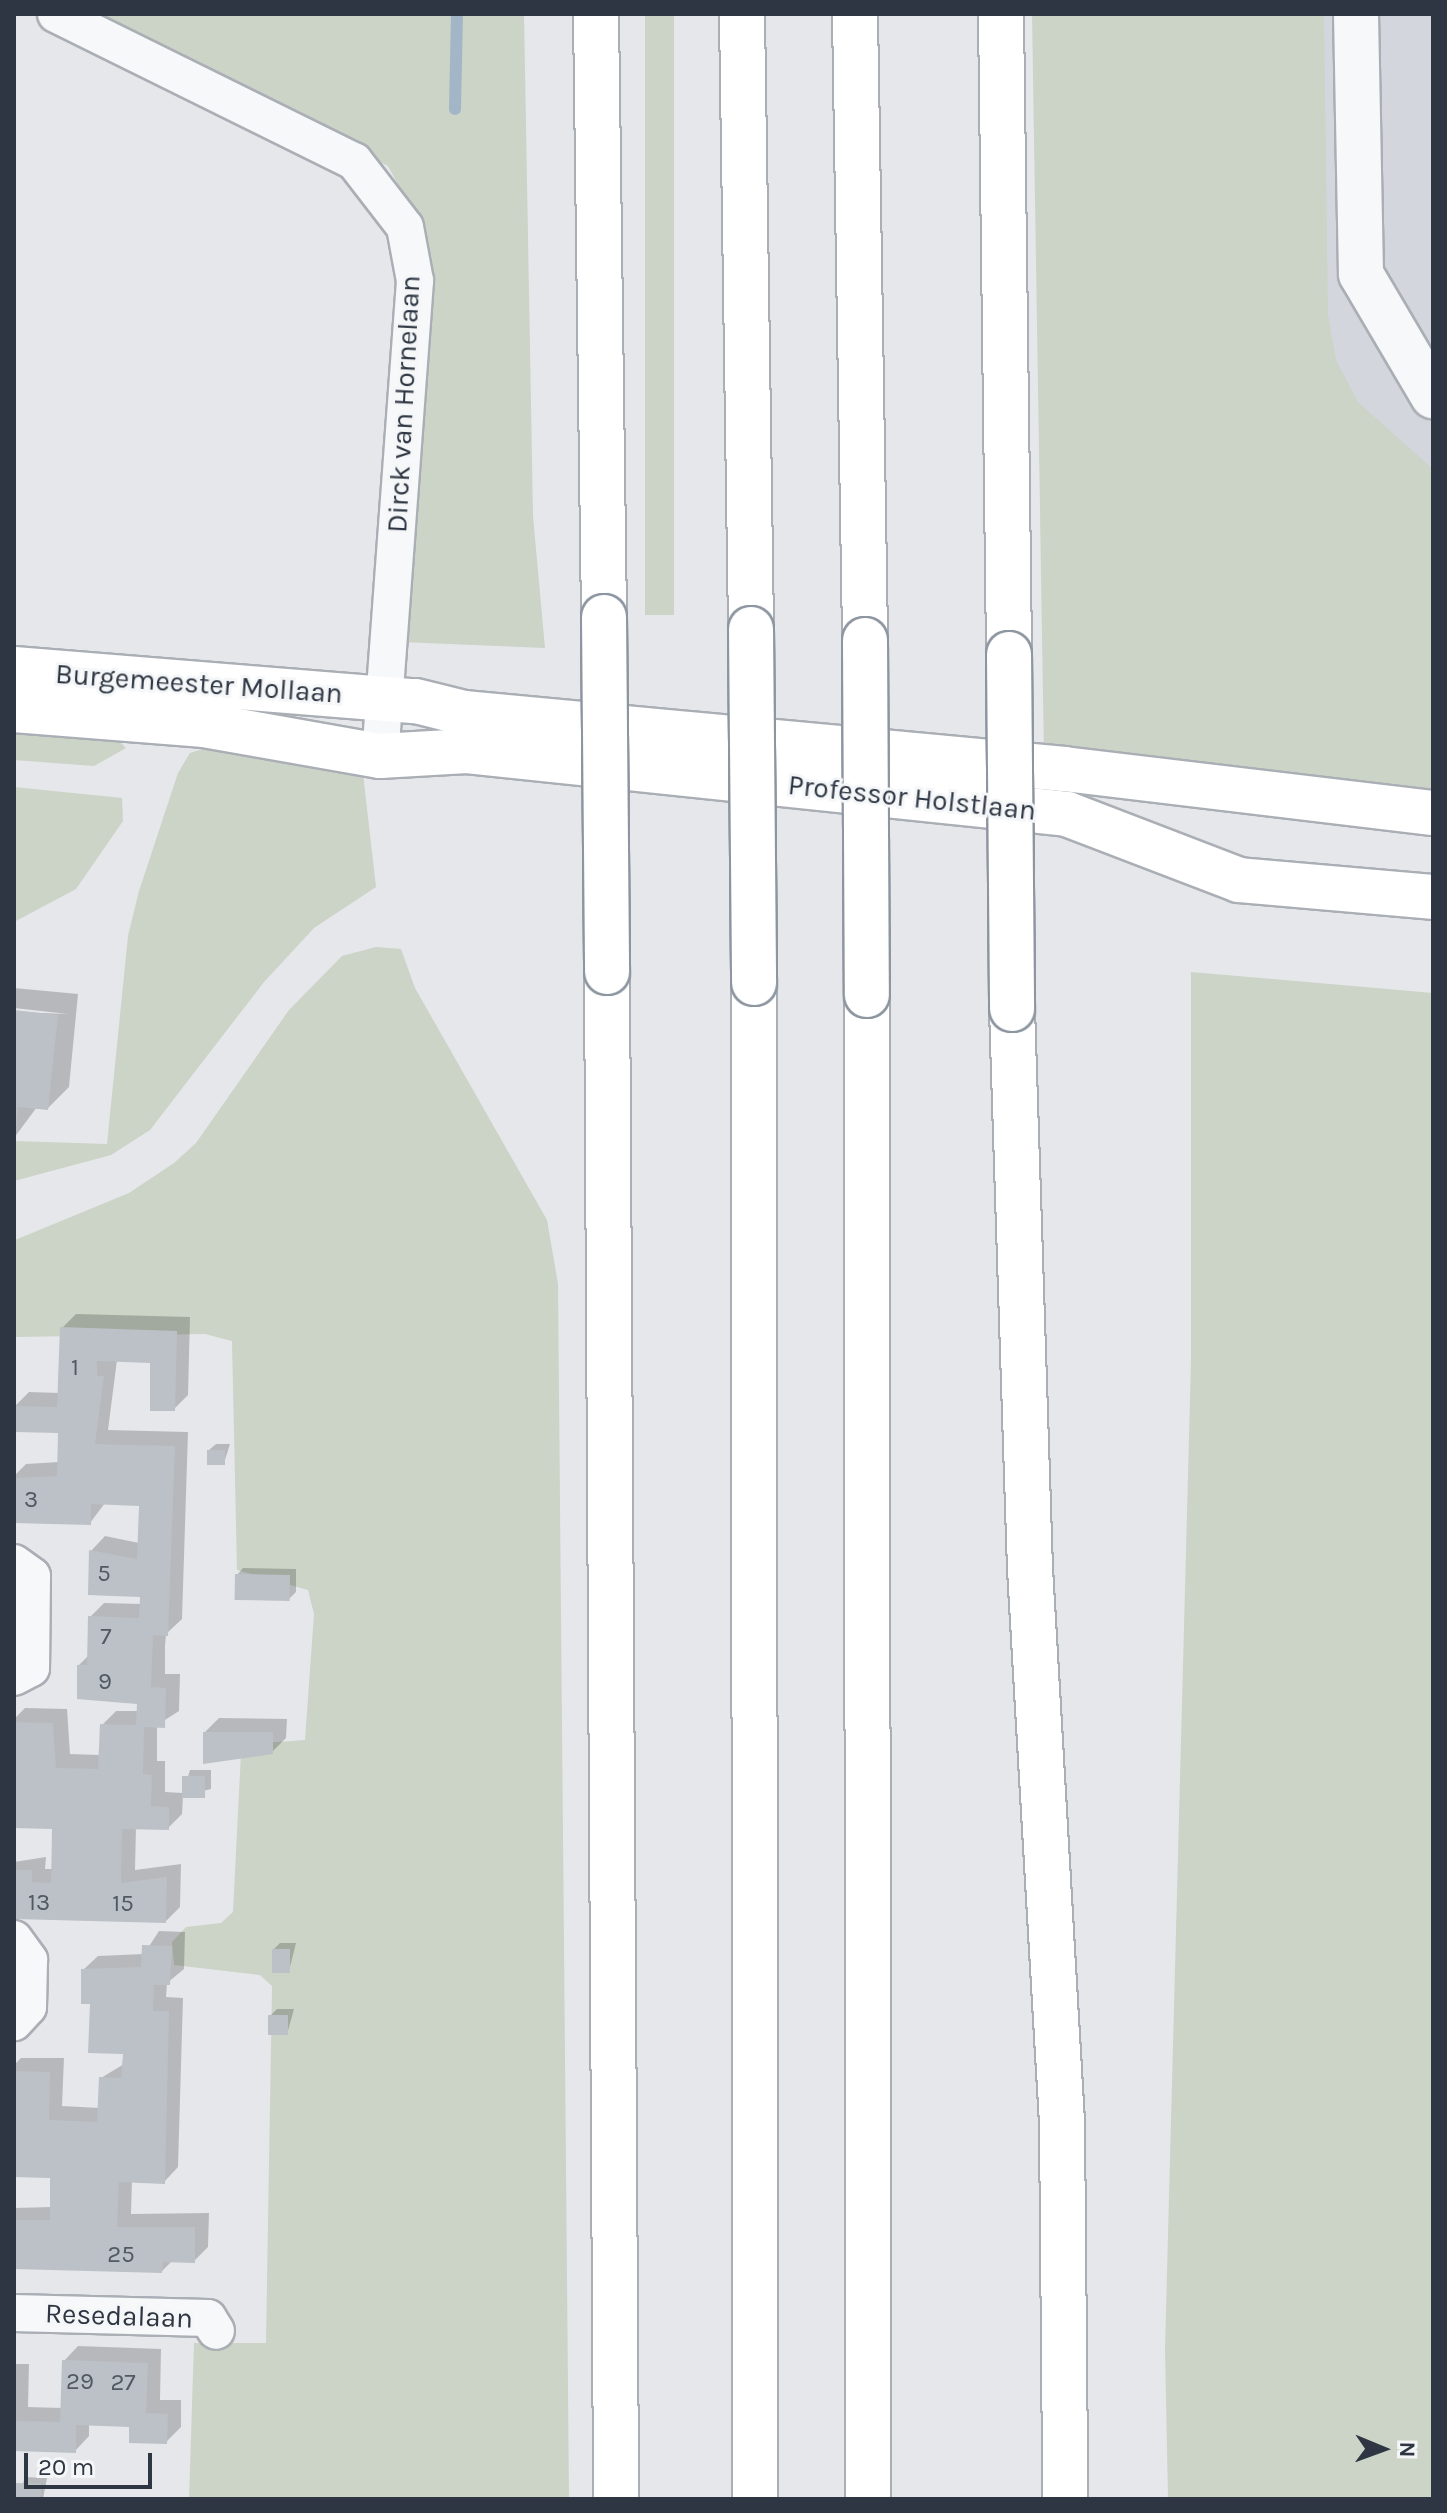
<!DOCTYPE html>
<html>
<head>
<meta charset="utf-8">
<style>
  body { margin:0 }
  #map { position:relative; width:1447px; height:2513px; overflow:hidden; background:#e5e7eb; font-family:Karla,sans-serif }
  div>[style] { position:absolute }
  .built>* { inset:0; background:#d3d7dd }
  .green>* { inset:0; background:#cbd4c6; transform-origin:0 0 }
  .shadow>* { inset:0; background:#0003 }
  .stream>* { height:12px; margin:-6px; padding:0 6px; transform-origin:6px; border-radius:6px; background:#a3b6c7 }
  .building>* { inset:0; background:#bcc1c7; transform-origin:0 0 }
  .roads { filter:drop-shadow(2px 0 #aaaeb5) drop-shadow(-2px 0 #aaaeb5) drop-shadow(0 2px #aaaeb5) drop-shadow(0 -2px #aaaeb5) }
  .minor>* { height:36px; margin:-18px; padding:0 18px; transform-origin:18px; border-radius:18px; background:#f7f8f9 }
  .tertiary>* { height:44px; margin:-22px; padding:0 22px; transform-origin:22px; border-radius:22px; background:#f7f8f9 }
  .secondary>* { height:44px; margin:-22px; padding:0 22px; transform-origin:22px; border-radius:22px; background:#fff }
  .trunk>* { height:44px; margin:-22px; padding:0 22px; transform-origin:22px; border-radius:22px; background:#fff }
  .motorway>* { height:44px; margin:-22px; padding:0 22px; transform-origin:22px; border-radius:22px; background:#fff }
  .bridges { filter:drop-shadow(2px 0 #8d96a0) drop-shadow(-2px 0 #8d96a0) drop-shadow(0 2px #8d96a0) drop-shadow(0 -2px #8d96a0) }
  .trunk-bridge>* { height:44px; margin:-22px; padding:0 22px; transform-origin:22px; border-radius:22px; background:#fff }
  .motorway-bridge>* { height:44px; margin:-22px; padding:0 22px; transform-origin:22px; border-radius:22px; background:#fff }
  span { translate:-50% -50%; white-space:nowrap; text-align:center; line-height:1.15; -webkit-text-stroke:6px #f4f6f8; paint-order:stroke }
  .number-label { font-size:24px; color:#515963 }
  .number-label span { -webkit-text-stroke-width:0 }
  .street-label { font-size:28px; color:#2d3642 }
  .frame { position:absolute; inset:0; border:16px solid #2d3642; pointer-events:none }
  .north { position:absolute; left:1343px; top:2409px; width:80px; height:80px; -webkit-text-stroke:6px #f4f6f8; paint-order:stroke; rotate:91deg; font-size:22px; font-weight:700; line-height:32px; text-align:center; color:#2d3642 }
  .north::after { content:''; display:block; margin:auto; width:28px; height:36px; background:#2d3642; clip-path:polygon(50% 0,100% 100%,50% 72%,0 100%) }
  .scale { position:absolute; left:24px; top:2453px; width:128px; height:36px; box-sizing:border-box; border:4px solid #2d3642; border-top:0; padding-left:10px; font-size:24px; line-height:28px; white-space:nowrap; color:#2d3642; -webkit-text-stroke:6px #f4f6f8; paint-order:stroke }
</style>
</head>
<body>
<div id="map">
  <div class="built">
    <div style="clip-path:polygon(1178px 14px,1433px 14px,1433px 612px)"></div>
  </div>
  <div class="green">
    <div style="clip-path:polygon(84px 14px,524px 14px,533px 516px,545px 648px,402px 642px,418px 221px,388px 166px)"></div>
    <div style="left:645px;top:14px;width:29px;height:601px"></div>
    <div style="clip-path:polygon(1032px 14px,1324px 14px,1328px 315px,1336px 360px,1358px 402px,1433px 469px,1433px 795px,1044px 759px)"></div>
    <div style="clip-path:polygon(14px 717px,103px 725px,126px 748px,94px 766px,14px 760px)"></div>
    <div style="clip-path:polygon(227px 741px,362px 765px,376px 887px,314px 928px,264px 982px,150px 1130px,111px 1155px,14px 1181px,14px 1141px,107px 1144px,128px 936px,139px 891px,178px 773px,190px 753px)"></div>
    <div style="clip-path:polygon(14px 787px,122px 798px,123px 821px,76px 889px,14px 922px)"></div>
    <div style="clip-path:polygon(376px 947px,401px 949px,415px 988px,547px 1220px,558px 1284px,569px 2499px,189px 2499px,194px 2343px,266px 2343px,272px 1986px,260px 1975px,174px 1965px,172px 1942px,186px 1927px,221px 1923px,233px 1912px,241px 1753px,252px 1744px,305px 1740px,314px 1614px,308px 1590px,237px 1570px,232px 1341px,205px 1334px,14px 1337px,15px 1240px,129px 1193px,174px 1163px,196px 1143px,289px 1010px,342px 956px)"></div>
    <div style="clip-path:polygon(1191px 972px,1433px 993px,1433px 2499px,1168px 2499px,1165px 2349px,1191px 1361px)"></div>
  </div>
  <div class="shadow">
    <div style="clip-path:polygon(14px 988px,78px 994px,69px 1087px,48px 1108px,37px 1107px,14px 1138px,14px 1012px,68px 1014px,14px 1008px)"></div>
    <div style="clip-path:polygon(76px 1314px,190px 1317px,188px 1395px,174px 1409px,152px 1361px,117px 1360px,108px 1430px,188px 1432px,182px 1619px,166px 1634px,165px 1646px,165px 1674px,180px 1674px,179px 1711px,157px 1725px,157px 1761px,165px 1761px,165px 1792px,183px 1793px,190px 1770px,211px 1770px,211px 1789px,183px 1796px,182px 1814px,168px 1828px,136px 1827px,135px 1870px,181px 1864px,180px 1907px,166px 1921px,14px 1917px,14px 1862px,46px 1857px,45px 1869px,53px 1869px,54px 1827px,14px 1826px,14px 1719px,25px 1708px,67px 1709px,70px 1754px,101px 1755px,102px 1725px,116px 1711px,138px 1711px,139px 1703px,79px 1665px,89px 1655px,90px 1617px,104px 1603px,142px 1604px,142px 1595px,91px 1551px,105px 1536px,139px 1543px,141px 1504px,105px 1503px,90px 1523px,14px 1521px,14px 1476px,26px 1464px,59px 1462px,60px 1431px,14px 1430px,14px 1407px,29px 1392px,60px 1393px,62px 1328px)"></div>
    <div style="clip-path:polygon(216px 1444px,230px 1444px,224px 1463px,209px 1450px)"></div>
    <div style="clip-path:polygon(243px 1568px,296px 1569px,296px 1592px,289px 1599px,237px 1575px)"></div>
    <div style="clip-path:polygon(219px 1718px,287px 1719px,286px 1738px,272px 1752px,205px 1732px)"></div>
    <div style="clip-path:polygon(159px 1931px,185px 1932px,184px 1969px,167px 1983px,166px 1997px,183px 1998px,178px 2167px,164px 2182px,132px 2180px,131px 2214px,209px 2213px,208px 2247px,194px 2261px,172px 2261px,162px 2271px,14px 2267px,14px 2208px,52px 2207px,52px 2176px,14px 2175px,14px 2065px,21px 2058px,64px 2058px,62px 2106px,100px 2108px,101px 2078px,124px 2064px,125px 2052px,92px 2003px,83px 1970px,98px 1956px,144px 1954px)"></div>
    <div style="clip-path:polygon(280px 1943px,296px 1943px,289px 1971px,274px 1949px)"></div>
    <div style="clip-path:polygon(277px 2009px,294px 2009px,287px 2034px,270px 2016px)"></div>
    <div style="clip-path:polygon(78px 2346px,161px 2349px,160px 2400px,181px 2400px,181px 2427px,166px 2442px,131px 2425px,89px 2423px,89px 2436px,75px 2451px,14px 2445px,14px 2364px,29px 2364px,28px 2407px,62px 2408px,64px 2361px)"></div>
    <div style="clip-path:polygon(25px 2477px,47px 2478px,43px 2499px,18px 2499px)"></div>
  </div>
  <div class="stream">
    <div style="left:455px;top:109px;width:95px;rotate:-88.8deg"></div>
  </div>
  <div class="building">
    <div style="clip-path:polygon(14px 1010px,58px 1015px,48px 1110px,18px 1107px,16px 1131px)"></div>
    <div style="clip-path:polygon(60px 1327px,177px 1331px,175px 1411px,150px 1411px,150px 1363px,97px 1361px,97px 1376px,104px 1376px,95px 1444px,175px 1446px,168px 1636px,153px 1635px,151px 1687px,166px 1688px,165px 1728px,144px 1727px,143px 1774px,152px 1775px,151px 1806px,169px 1807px,169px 1830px,122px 1829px,121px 1883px,167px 1877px,166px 1923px,14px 1919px,14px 1870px,32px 1870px,32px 1882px,51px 1883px,52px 1829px,14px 1828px,14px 1722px,53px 1723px,56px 1768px,98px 1769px,100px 1724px,136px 1725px,137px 1704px,77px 1699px,77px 1665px,87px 1665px,88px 1616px,139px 1618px,140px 1597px,88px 1595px,89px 1550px,137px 1559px,139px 1506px,91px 1504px,91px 1525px,14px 1523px,14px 1478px,57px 1476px,58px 1433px,14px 1432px,14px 1406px,57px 1407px)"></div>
    <div style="left:207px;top:1450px;width:18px;height:15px"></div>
    <div style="left:235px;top:1574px;width:55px;height:26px;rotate:1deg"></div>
    <div style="clip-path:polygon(203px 1732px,273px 1732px,273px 1754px,203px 1764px)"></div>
    <div style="left:182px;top:1776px;width:23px;height:22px"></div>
    <div style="clip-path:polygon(142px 1945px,172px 1946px,170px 1985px,154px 1985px,153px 2011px,169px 2011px,165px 2184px,119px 2182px,117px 2227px,195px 2227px,195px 2263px,163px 2262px,162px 2273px,14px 2269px,14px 2220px,50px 2220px,50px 2178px,14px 2177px,14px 2071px,50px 2072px,49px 2120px,97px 2122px,99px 2077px,121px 2078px,123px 2054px,88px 2053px,90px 2004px,81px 2004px,81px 1969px,141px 1967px)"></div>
    <div style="left:272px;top:1949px;width:18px;height:24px"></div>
    <div style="left:268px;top:2015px;width:20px;height:20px"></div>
    <div style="clip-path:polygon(62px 2360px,148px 2363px,146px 2413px,168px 2414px,167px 2444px,129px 2443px,129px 2427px,76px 2425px,76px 2453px,14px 2451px,14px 2421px,60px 2422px)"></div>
    <div style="left:16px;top:2483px;width:25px;height:16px;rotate:2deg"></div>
  </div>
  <div class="roads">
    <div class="minor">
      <div style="left:56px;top:14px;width:332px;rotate:26.3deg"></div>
      <div style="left:354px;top:161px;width:83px;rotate:52.3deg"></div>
      <div style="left:405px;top:227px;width:55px;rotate:79.5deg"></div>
      <div style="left:415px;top:281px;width:476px;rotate:94.2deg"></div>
      <div style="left:14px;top:1563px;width:22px;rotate:36deg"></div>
      <div style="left:32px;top:1576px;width:92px;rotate:90.6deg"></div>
      <div style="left:31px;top:1668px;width:19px;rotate:152deg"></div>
      <div style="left:14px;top:1939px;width:26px;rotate:54deg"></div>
      <div style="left:29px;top:1960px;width:47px;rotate:91.2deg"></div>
      <div style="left:28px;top:2007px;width:21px;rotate:133deg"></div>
      <div style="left:14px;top:2313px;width:194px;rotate:1.5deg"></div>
      <div style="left:208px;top:2318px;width:15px;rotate:58deg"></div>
    </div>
    <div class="tertiary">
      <div style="left:1356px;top:14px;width:260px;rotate:88.9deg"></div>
      <div style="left:1361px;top:274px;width:142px;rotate:59.5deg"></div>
    </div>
    <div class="secondary">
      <div style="left:14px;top:669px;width:403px;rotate:4.6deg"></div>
      <div style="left:416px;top:701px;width:49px;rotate:14deg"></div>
      <div style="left:464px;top:713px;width:603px;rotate:5.33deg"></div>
      <div style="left:1064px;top:769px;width:372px;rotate:6.8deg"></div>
      <div style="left:14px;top:710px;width:191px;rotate:4.5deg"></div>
      <div style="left:204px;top:725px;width:179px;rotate:10deg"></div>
      <div style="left:380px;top:756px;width:87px;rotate:-3.3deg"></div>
      <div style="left:467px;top:751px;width:603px;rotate:5.99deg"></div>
      <div style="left:1067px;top:814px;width:184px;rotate:21deg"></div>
      <div style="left:1239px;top:880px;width:195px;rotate:5deg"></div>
    </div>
    <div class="trunk">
      <div style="left:596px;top:14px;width:603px;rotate:89.24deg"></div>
      <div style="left:1001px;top:14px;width:640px;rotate:89.28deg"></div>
      <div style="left:607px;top:972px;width:1527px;rotate:89.66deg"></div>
      <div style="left:1012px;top:1009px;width:560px;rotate:88.16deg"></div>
      <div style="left:1030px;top:1569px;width:554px;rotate:86.69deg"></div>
      <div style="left:1062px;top:2122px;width:377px;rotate:89.5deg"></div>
    </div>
    <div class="motorway">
      <div style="left:742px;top:14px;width:615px;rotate:89.16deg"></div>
      <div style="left:855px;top:14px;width:626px;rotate:89.08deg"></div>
      <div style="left:754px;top:983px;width:1516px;rotate:89.96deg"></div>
      <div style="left:867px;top:995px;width:1504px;rotate:89.96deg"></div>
    </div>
  </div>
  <div class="bridges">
    <div class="trunk-bridge">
      <div style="left:604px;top:617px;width:355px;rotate:89.5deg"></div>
      <div style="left:1009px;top:654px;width:355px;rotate:89.5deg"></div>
    </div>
    <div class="motorway-bridge">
      <div style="left:751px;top:629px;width:354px;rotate:89.5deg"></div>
      <div style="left:865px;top:640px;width:355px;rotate:89.7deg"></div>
    </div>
  </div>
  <div class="number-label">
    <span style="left:75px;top:1368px">1</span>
    <span style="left:31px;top:1500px">3</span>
    <span style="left:104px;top:1574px">5</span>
    <span style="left:106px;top:1637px">7</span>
    <span style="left:105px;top:1682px">9</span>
    <span style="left:39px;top:1903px">13</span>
    <span style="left:123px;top:1904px">15</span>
    <span style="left:121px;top:2255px">25</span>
    <span style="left:80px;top:2382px">29</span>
    <span style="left:123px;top:2383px">27</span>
  </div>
  <div class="street-label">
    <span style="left:404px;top:404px;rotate:-87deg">Dirck van Hornelaan</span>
    <span style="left:199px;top:684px;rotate:4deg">Burgemeester Mollaan</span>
    <span style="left:912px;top:798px;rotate:6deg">Professor Holstlaan</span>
    <span style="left:119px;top:2316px;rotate:2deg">Resedalaan</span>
  </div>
  <div class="frame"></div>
  <div class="north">N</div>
  <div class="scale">20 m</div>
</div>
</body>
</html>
